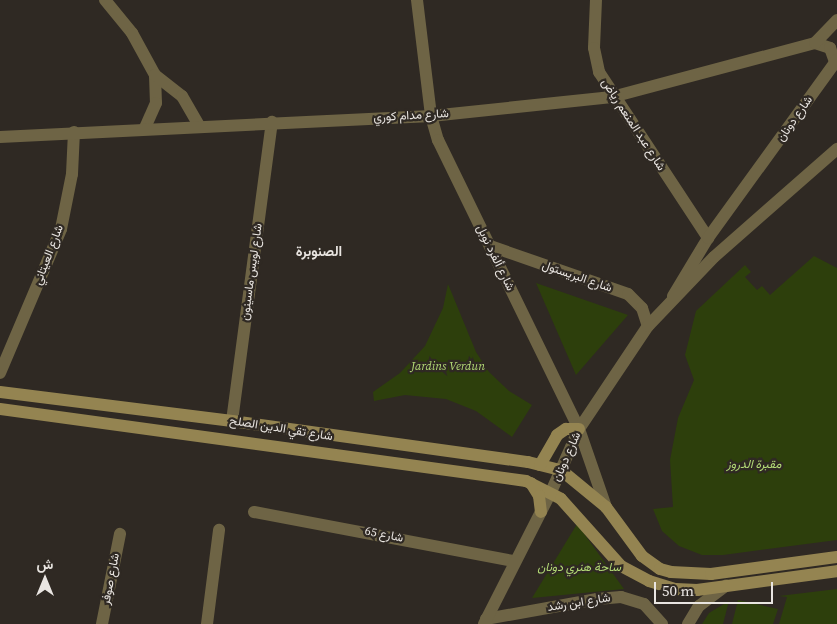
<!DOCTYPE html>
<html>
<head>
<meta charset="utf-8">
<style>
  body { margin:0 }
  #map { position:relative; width:837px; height:624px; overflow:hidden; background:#2f2923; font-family:"Source Serif 4",Vazirmatn,serif }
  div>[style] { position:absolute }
  .green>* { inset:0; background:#2d3f0c }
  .minor>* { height:12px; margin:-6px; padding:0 6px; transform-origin:6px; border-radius:6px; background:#6e6445 }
  .tertiary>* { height:12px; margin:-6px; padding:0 6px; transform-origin:6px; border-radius:6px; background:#6e6445 }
  .secondary>* { height:12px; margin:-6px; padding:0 6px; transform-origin:6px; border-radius:6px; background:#948451 }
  span { translate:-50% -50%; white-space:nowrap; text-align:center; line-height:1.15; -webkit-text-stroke:4.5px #2f2923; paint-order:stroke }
  .street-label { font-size:12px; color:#e9e5e1 }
  .park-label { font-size:12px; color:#b3da76; font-style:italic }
  .neighbourhood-label { font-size:14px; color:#e9e5e1; font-weight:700 }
  .north { position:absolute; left:20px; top:554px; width:50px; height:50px; -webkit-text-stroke:4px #2f2923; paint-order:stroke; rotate:0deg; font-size:14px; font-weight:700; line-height:20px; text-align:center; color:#e9e5e1 }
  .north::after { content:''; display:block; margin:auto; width:18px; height:22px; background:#e9e5e1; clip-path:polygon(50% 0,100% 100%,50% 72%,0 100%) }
  .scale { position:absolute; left:654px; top:582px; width:119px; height:22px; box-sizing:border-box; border:2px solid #e9e5e1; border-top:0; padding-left:6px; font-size:15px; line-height:18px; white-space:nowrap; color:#e9e5e1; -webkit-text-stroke:4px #2f2923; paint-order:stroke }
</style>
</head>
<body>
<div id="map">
  <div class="green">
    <div style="clip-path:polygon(814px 256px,837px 268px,837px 540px,723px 555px,702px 555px,679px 546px,662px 531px,653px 509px,673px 507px,670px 460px,678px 418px,694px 380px,685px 355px,696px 311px,745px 265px,751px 272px,745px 277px,757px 290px,762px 286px,770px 295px)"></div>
    <div style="clip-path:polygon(536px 283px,628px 315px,576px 375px)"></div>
    <div style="clip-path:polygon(448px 284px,476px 352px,489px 372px,509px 391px,532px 405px,512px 437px,476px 411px,446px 399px,405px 395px,374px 401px,373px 392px,400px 373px,425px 346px,443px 308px)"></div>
    <div style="clip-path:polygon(577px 524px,624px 589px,532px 598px)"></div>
    <div style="clip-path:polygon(837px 589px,837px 624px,779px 624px,787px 597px,779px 596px)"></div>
    <div style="clip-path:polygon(738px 600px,778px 609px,773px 624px,732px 624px)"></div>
    <div style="clip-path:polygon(729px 601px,723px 624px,702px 624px,709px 613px)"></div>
  </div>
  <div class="minor">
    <div style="left:105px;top:0;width:43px;rotate:50.7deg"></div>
    <div style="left:132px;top:33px;width:48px;rotate:61.3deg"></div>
    <div style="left:155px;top:75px;width:28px;rotate:88deg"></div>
    <div style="left:156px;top:103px;width:27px;rotate:114deg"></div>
    <div style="left:596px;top:0;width:48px;rotate:92.4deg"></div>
    <div style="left:594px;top:48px;width:25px;rotate:78deg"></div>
    <div style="left:599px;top:72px;width:199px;rotate:56.7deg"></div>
    <div style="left:815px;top:43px;width:16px;rotate:18deg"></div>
    <div style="left:830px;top:48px;width:15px;rotate:70deg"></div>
    <div style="left:155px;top:75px;width:34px;rotate:38deg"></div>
    <div style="left:182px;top:96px;width:34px;rotate:60deg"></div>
    <div style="left:431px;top:116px;width:182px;rotate:-6deg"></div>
    <div style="left:612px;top:97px;width:210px;rotate:-14.9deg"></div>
    <div style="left:815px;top:43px;width:32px;rotate:-46deg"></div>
    <div style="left:490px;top:246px;width:146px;rotate:19.2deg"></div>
    <div style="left:628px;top:294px;width:20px;rotate:45deg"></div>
    <div style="left:642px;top:308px;width:19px;rotate:72deg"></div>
    <div style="left:673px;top:296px;width:68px;rotate:-58.9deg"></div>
    <div style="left:708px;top:238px;width:220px;rotate:-54.1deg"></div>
    <div style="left:0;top:373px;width:156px;rotate:-67deg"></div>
    <div style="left:61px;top:229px;width:56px;rotate:-78.7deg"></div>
    <div style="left:72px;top:174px;width:42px;rotate:-87.3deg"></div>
    <div style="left:232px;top:421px;width:302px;rotate:-82.4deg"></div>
    <div style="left:254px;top:512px;width:265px;rotate:10.7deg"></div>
    <div style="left:486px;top:619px;width:113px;rotate:-10.2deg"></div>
    <div style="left:597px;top:599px;width:24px;rotate:-5deg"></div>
    <div style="left:621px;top:597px;width:24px;rotate:17deg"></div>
    <div style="left:644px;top:604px;width:27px;rotate:48deg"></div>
    <div style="left:102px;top:624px;width:92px;rotate:-78.7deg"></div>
    <div style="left:207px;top:624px;width:95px;rotate:-82.7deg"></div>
    <div style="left:688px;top:624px;width:21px;rotate:-59deg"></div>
    <div style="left:699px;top:606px;width:34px;rotate:-37deg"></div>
  </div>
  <div class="tertiary">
    <div style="left:417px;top:0;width:117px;rotate:83.1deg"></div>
    <div style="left:431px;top:116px;width:25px;rotate:74deg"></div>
    <div style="left:438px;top:140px;width:322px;rotate:64deg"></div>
    <div style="left:579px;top:429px;width:83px;rotate:70.9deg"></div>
    <div style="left:0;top:137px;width:432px;rotate:-2.8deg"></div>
    <div style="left:484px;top:624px;width:148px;rotate:-63.1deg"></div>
    <div style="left:551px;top:492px;width:69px;rotate:-66deg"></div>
    <div style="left:579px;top:429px;width:124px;rotate:-56.2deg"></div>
    <div style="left:648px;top:326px;width:95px;rotate:-46.3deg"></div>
    <div style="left:714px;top:257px;width:164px;rotate:-41.3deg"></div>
  </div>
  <div class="secondary">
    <div style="left:0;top:392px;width:234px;rotate:7.1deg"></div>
    <div style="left:232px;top:421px;width:299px;rotate:7.9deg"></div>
    <div style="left:528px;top:462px;width:34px;rotate:14deg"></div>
    <div style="left:561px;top:470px;width:58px;rotate:39.4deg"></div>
    <div style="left:606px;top:507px;width:61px;rotate:53.7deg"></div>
    <div style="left:642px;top:556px;width:22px;rotate:36deg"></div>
    <div style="left:660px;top:569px;width:11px;rotate:15deg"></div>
    <div style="left:671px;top:572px;width:40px;rotate:2.9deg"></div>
    <div style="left:711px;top:574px;width:127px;rotate:-7.7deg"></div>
    <div style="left:0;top:409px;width:531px;rotate:7.79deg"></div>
    <div style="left:526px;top:481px;width:39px;rotate:27deg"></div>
    <div style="left:561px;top:499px;width:90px;rotate:48.2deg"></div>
    <div style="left:621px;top:566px;width:32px;rotate:28deg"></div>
    <div style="left:649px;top:581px;width:28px;rotate:17deg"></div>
    <div style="left:676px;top:589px;width:21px;rotate:3deg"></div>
    <div style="left:697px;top:590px;width:141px;rotate:-7.7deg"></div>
    <div style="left:540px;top:465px;width:34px;rotate:-60deg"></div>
    <div style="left:557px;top:435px;width:11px;rotate:-34deg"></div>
    <div style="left:566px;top:429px;width:13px"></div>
    <div style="left:531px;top:483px;width:15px;rotate:58deg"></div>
    <div style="left:539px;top:496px;width:16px;rotate:83deg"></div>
  </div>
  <div class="street-label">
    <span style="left:411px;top:116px;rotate:-3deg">شارع مدام كوري</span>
    <span style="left:795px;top:119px;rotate:-55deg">شارع دونان</span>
    <span style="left:633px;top:125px;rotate:57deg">شارع عبد المنعم رياض</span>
    <span style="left:49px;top:255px;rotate:-69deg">شارع العيتاني</span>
    <span style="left:495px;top:258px;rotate:64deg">شارع ألفرد نوبل</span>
    <span style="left:252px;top:272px;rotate:-82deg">شارع لويس ماسينون</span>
    <span style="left:577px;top:277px;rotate:19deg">شارع البريستول</span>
    <span style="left:281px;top:429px;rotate:9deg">شارع تقي الدين الصلح</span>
    <span style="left:567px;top:457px;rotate:-66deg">شارع دونان</span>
    <span style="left:384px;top:535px;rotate:11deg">شارع 65</span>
    <span style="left:111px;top:579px;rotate:-79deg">شارع صوفر</span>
    <span style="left:579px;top:603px;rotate:-9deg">شارع ابن رشد</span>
  </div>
  <div class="park-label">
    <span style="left:448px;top:367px">Jardins Verdun</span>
    <span style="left:754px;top:465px">مقبرة الدروز</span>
    <span style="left:579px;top:568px">ساحة هنري دونان</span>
  </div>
  <div class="neighbourhood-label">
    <span style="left:319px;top:251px">الصنوبرة</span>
  </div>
  <div class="north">ش</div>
  <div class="scale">50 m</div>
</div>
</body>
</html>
